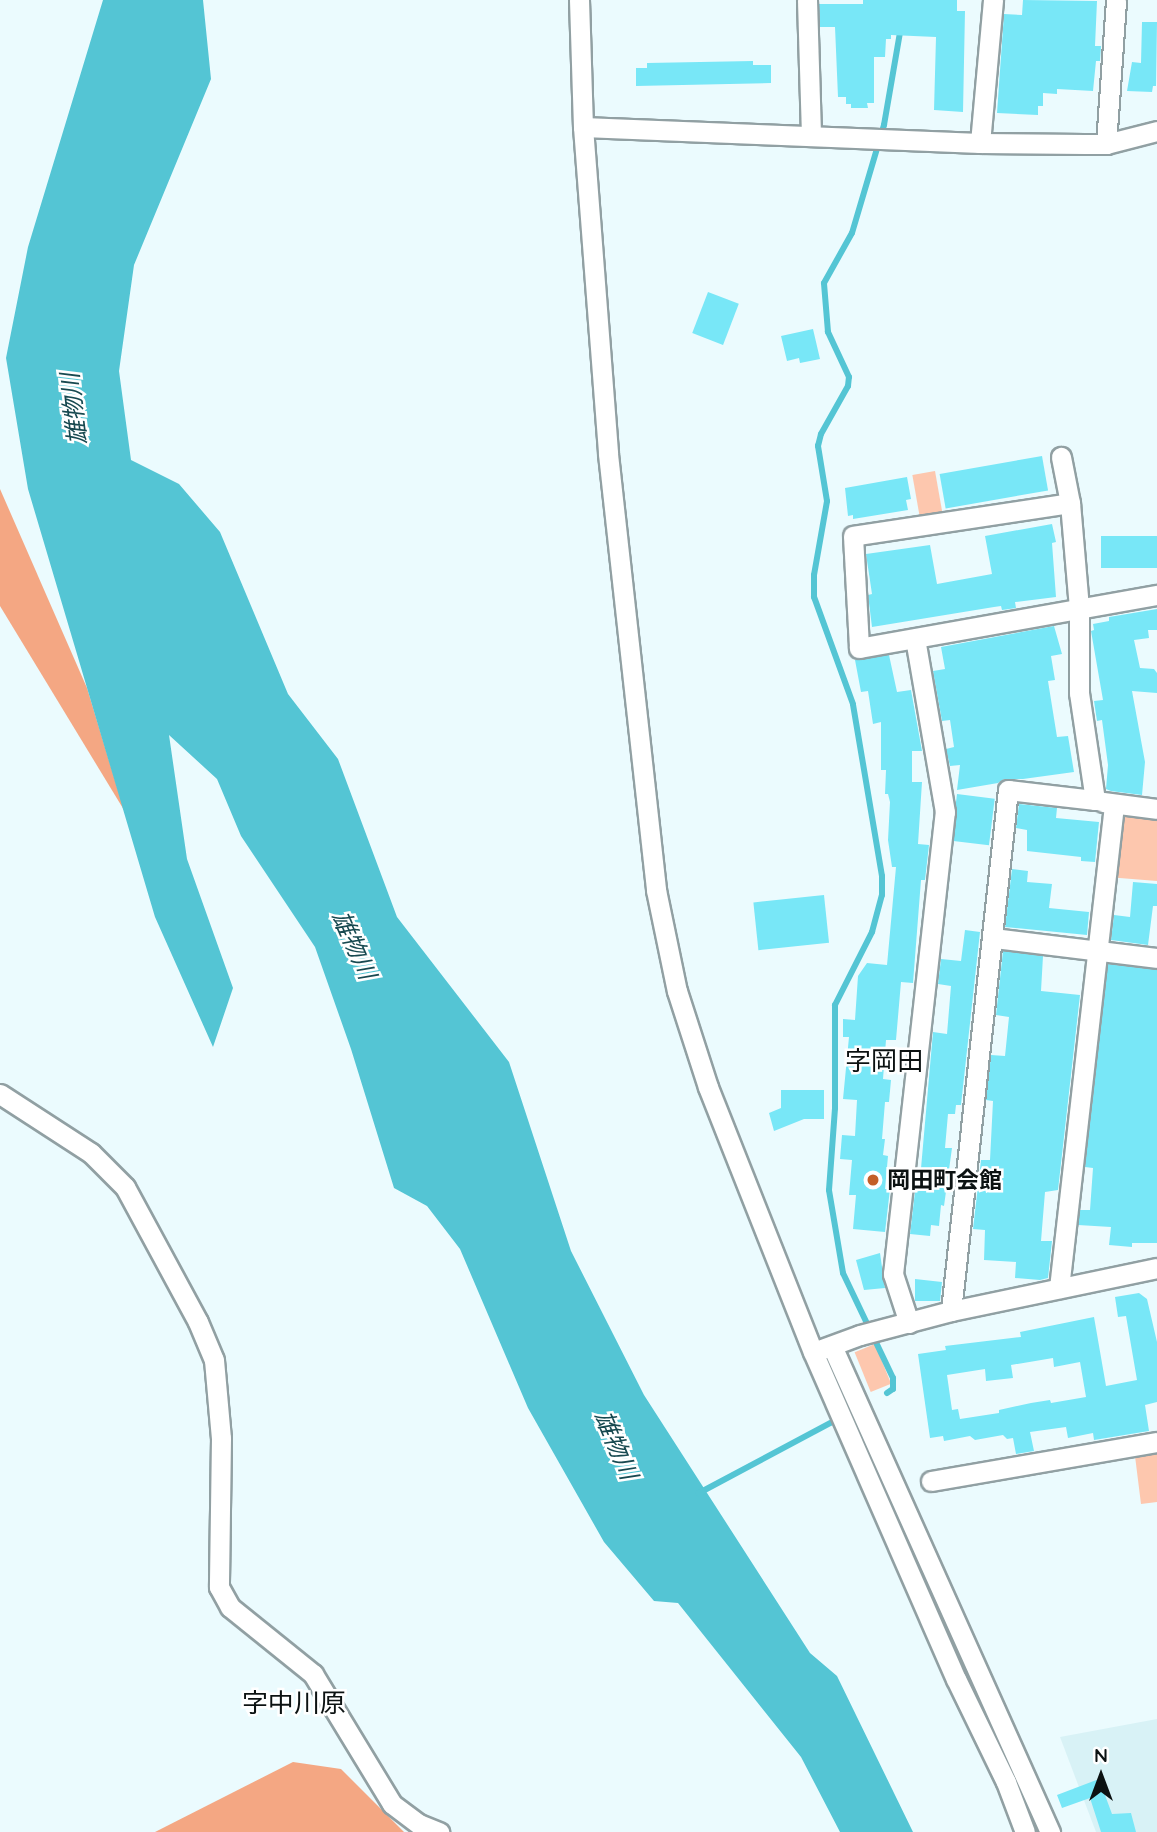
<!DOCTYPE html>
<html>
<head>
<meta charset="utf-8">
<style>
  body { margin:0 }
  #map { position:relative; width:1157px; height:1832px; overflow:hidden; background:#ebfbfe; font-family:Quicksand,"Noto Sans JP",sans-serif }
  div>[style] { position:absolute }
  .built>* { inset:0; background:#d8f2f6 }
  .green>* { inset:0; background:#fdc7ae; transform-origin:0 0 }
  .forest>* { inset:0; background:#f4a783 }
  .water>* { inset:0; background:#54c5d4 }
  .stream>* { height:6px; margin:-3px; padding:0 3px; transform-origin:3px; border-radius:3px; background:#54c5d4 }
  .building>* { inset:0; background:#78e7f7; transform-origin:0 0 }
  .roads { filter:drop-shadow(2px 0 #91a0a3) drop-shadow(-2px 0 #91a0a3) drop-shadow(0 2px #91a0a3) drop-shadow(0 -2px #91a0a3) }
  .minor>* { height:19px; margin:-9.5px; padding:0 9.5px; transform-origin:9.5px; border-radius:9.5px; background:#fff }
  .dots>* { width:19px; height:19px; translate:-50% -50%; box-sizing:border-box; border:4px solid #fff; border-radius:50% }
  span { translate:-50% -50%; white-space:nowrap; text-align:center; line-height:1.15; -webkit-text-stroke:5px #fff; paint-order:stroke }
  .poi-label { font-size:23px; color:#0c1212; font-weight:700 }
  .left { translate:0 -50%; text-align:left }
  .water-label { font-size:24px; color:#174950; font-style:italic }
  .quarter-label { font-size:26px; color:#0c1212 }
  .north { position:absolute; left:1066px; top:1741px; width:70px; height:70px; -webkit-text-stroke:5px #fff; paint-order:stroke; rotate:0deg; font-size:19px; font-weight:700; line-height:28px; text-align:center; color:#0c1212 }
  .north::after { content:''; display:block; margin:auto; width:24px; height:32px; background:#0c1212; clip-path:polygon(50% 0,100% 100%,50% 72%,0 100%) }
</style>
</head>
<body>
<div id="map">
  <div class="built">
    <div style="clip-path:polygon(1157px 1719px,1157px 1832px,1096px 1832px,1060px 1737px)"></div>
  </div>
  <div class="green">
    <div style="left:935px;top:471px;width:42px;height:23px;rotate:80deg"></div>
    <div style="clip-path:polygon(1114px 804px,1157px 809px,1157px 881px,1107px 877px)"></div>
    <div style="left:875px;top:1344px;width:43px;height:22px;rotate:68deg"></div>
    <div style="clip-path:polygon(1157px 1453px,1157px 1502px,1141px 1504px,1135px 1456px)"></div>
  </div>
  <div class="forest">
    <div style="clip-path:polygon(0 489px,87px 688px,124px 810px,0 606px)"></div>
    <div style="clip-path:polygon(293px 1762px,341px 1769px,404px 1832px,155px 1832px)"></div>
  </div>
  <div class="water">
    <div style="clip-path:polygon(103px 0,203px 0,211px 79px,134px 265px,119px 371px,131px 460px,179px 484px,220px 532px,288px 694px,338px 759px,397px 917px,509px 1062px,571px 1251px,644px 1395px,810px 1653px,837px 1676px,913px 1832px,840px 1832px,801px 1757px,678px 1603px,654px 1601px,604px 1542px,528px 1408px,460px 1249px,427px 1206px,394px 1188px,351px 1049px,315px 947px,241px 836px,217px 779px,169px 735px,187px 859px,233px 988px,213px 1047px,155px 917px,28px 489px,6px 358px,28px 247px)"></div>
  </div>
  <div class="stream">
    <div style="left:887px;top:1393px;width:7px;rotate:-34deg"></div>
    <div style="left:893px;top:1389px;width:11px;rotate:-90deg"></div>
    <div style="left:893px;top:1378px;width:116px;rotate:-115.5deg"></div>
    <div style="left:843px;top:1273px;width:84px;rotate:-99.6deg"></div>
    <div style="left:829px;top:1190px;width:82px;rotate:-85.8deg"></div>
    <div style="left:835px;top:1108px;width:103px;rotate:-90deg"></div>
    <div style="left:835px;top:1005px;width:82px;rotate:-63.1deg"></div>
    <div style="left:872px;top:932px;width:38px;rotate:-75deg"></div>
    <div style="left:882px;top:895px;width:19px;rotate:-90deg"></div>
    <div style="left:882px;top:876px;width:174px;rotate:-99.6deg"></div>
    <div style="left:853px;top:704px;width:114px;rotate:-110deg"></div>
    <div style="left:814px;top:597px;width:22px;rotate:-90deg"></div>
    <div style="left:814px;top:575px;width:75px;rotate:-80deg"></div>
    <div style="left:827px;top:501px;width:56px;rotate:-99.3deg"></div>
    <div style="left:818px;top:446px;width:12px;rotate:-76deg"></div>
    <div style="left:821px;top:434px;width:55px;rotate:-60.6deg"></div>
    <div style="left:848px;top:386px;width:9px;rotate:-84deg"></div>
    <div style="left:849px;top:377px;width:50px;rotate:-115deg"></div>
    <div style="left:828px;top:332px;width:49px;rotate:-94.7deg"></div>
    <div style="left:824px;top:283px;width:57px;rotate:-60.8deg"></div>
    <div style="left:852px;top:233px;width:113px;rotate:-73.5deg"></div>
    <div style="left:884px;top:125px;width:99px;rotate:-80.2deg"></div>
    <div style="left:699px;top:1493px;width:149px;rotate:-28.1deg"></div>
  </div>
  <div class="building">
    <div style="clip-path:polygon(863px 0,957px 0,957px 11px,965px 11px,963px 112px,934px 110px,936px 37px,891px 35px,891px 39px,886px 39px,885px 57px,874px 57px,874px 103px,867px 103px,868px 108px,851px 108px,851px 104px,846px 104px,846px 97px,838px 97px,835px 27px,820px 27px,819px 4px,863px 4px)"></div>
    <div style="clip-path:polygon(1023px 0,1097px 1px,1095px 46px,1101px 46px,1100px 61px,1096px 61px,1093px 91px,1057px 89px,1057px 94px,1043px 93px,1043px 106px,1038px 106px,1038px 115px,997px 113px,1004px 14px,1022px 15px)"></div>
    <div style="clip-path:polygon(1142px 22px,1157px 22px,1156px 86px,1153px 86px,1152px 92px,1127px 91px,1132px 62px,1141px 63px)"></div>
    <div style="clip-path:polygon(753px 61px,753px 65px,771px 65px,771px 83px,636px 86px,636px 68px,647px 68px,647px 63px)"></div>
    <div style="left:708px;top:292px;width:33px;height:44px;rotate:21deg"></div>
    <div style="clip-path:polygon(813px 329px,820px 359px,800px 363px,799px 358px,787px 361px,781px 336px)"></div>
    <div style="left:1042px;top:456px;width:35px;height:104px;rotate:80deg"></div>
    <div style="clip-path:polygon(907px 477px,911px 499px,906px 500px,908px 510px,853px 519px,853px 515px,848px 516px,845px 488px)"></div>
    <div style="clip-path:polygon(1052px 524px,1056px 542px,1052px 543px,1056px 597px,1015px 602px,1016px 608px,1002px 610px,1001px 606px,994px 607px,872px 627px,868px 595px,872px 594px,866px 554px,930px 545px,937px 584px,992px 574px,985px 536px)"></div>
    <div style="left:1157px;top:536px;width:32px;height:56px;rotate:90deg"></div>
    <div style="clip-path:polygon(1157px 609px,1157px 630px,1148px 630px,1149px 638px,1134px 640px,1140px 668px,1154px 669px,1157px 673px,1157px 693px,1132px 691px,1145px 762px,1142px 795px,1111px 791px,1106px 789px,1108px 765px,1102px 720px,1097px 721px,1094px 701px,1103px 700px,1091px 631px,1094px 630px,1093px 624px,1109px 621px,1109px 617px)"></div>
    <div style="clip-path:polygon(1054px 626px,1062px 654px,1051px 656px,1055px 680px,1048px 681px,1057px 737px,1068px 736px,1074px 772px,1023px 779px,1004px 779px,998px 783px,957px 790px,960px 765px,950px 766px,946px 749px,954px 747px,950px 720px,942px 721px,933px 671px,945px 669px,941px 647px)"></div>
    <div style="clip-path:polygon(889px 655px,897px 692px,911px 690px,922px 751px,912px 751px,912px 782px,922px 782px,918px 844px,929px 845px,925px 880px,921px 880px,913px 983px,901px 982px,896px 1040px,886px 1040px,883px 1079px,891px 1080px,889px 1102px,885px 1102px,882px 1139px,885px 1139px,883px 1155px,888px 1156px,885px 1189px,890px 1189px,885px 1232px,853px 1229px,856px 1195px,849px 1195px,852px 1160px,840px 1159px,842px 1135px,855px 1136px,857px 1100px,843px 1099px,849px 1037px,843px 1037px,843px 1019px,855px 1020px,858px 976px,867px 963px,887px 965px,896px 867px,892px 867px,888px 840px,890px 802px,888px 794px,885px 794px,886px 770px,881px 770px,881px 722px,873px 724px,868px 691px,861px 692px,855px 660px)"></div>
    <div style="left:957px;top:794px;width:38px;height:47px;rotate:7deg"></div>
    <div style="clip-path:polygon(1019px 804px,1057px 808px,1056px 818px,1099px 822px,1095px 862px,1081px 861px,1081px 857px,1027px 851px,1027px 830px,1016px 828px)"></div>
    <div style="clip-path:polygon(1012px 869px,1028px 871px,1027px 882px,1052px 884px,1049px 908px,1089px 912px,1087px 935px,1005px 927px)"></div>
    <div style="clip-path:polygon(1133px 882px,1157px 884px,1157px 906px,1153px 906px,1148px 945px,1111px 940px,1114px 915px,1130px 917px)"></div>
    <div style="left:824px;top:895px;width:48px;height:71px;rotate:84deg"></div>
    <div style="clip-path:polygon(965px 930px,980px 932px,961px 1105px,956px 1105px,955px 1114px,948px 1114px,945px 1148px,952px 1148px,944px 1206px,941px 1205px,939px 1226px,931px 1225px,930px 1236px,910px 1234px,915px 1192px,919px 1191px,933px 1032px,947px 1034px,951px 986px,938px 984px,941px 959px,961px 961px)"></div>
    <div style="clip-path:polygon(1003px 951px,1043px 956px,1041px 991px,1080px 995px,1058px 1190px,1045px 1192px,1041px 1241px,1052px 1241px,1048px 1278px,1040px 1280px,1015px 1278px,1016px 1262px,984px 1260px,985px 1230px,973px 1229px,981px 1160px,990px 1160px,993px 1101px,986px 1100px,991px 1055px,1005px 1056px,1009px 1017px,996px 1015px)"></div>
    <div style="clip-path:polygon(1108px 964px,1157px 970px,1157px 1243px,1132px 1243px,1132px 1247px,1109px 1245px,1111px 1227px,1078px 1225px,1080px 1210px,1090px 1210px,1093px 1168px,1085px 1167px)"></div>
    <div style="clip-path:polygon(781px 1090px,824px 1090px,824px 1119px,804px 1119px,774px 1131px,769px 1113px,781px 1108px)"></div>
    <div style="clip-path:polygon(880px 1253px,885px 1288px,864px 1290px,856px 1260px)"></div>
    <div style="clip-path:polygon(915px 1279px,942px 1282px,940px 1301px,915px 1301px)"></div>
    <div style="clip-path:polygon(evenodd,1139px 1293px,1147px 1299px,1157px 1342px,1157px 1402px,1145px 1405px,1149px 1431px,1094px 1440px,1093px 1433px,1068px 1438px,1066px 1427px,1030px 1432px,1034px 1451px,1016px 1454px,1013px 1438px,1007px 1439px,1003px 1435px,975px 1440px,970px 1436px,944px 1441px,943px 1436px,930px 1438px,918px 1354px,946px 1350px,945px 1346px,1021px 1337px,1020px 1332px,1094px 1317px,1106px 1386px,1137px 1380px,1126px 1316px,1118px 1317px,1115px 1297px,1139px 1293px,1053px 1358px,1054px 1367px,1080px 1362px,1086px 1397px,1051px 1403px,1050px 1400px,1031px 1403px,999px 1410px,999px 1413px,960px 1419px,958px 1409px,952px 1410px,947px 1375px,985px 1369px,986px 1381px,1013px 1378px,1011px 1365px,1053px 1358px)"></div>
    <div style="clip-path:polygon(1099px 1779px,1112px 1814px,1131px 1813px,1136px 1832px,1101px 1832px,1090px 1798px,1062px 1808px,1057px 1795px)"></div>
  </div>
  <div class="roads">
    <div class="minor">
      <div style="left:579px;top:0;width:127px;rotate:88.2deg"></div>
      <div style="left:583px;top:127px;width:328px;rotate:85.6deg"></div>
      <div style="left:608px;top:454px;width:439px;rotate:83.7deg"></div>
      <div style="left:656px;top:890px;width:103px;rotate:78.3deg"></div>
      <div style="left:677px;top:991px;width:101px;rotate:72.1deg"></div>
      <div style="left:708px;top:1087px;width:285px;rotate:68.4deg"></div>
      <div style="left:813px;top:1352px;width:357px;rotate:66.4deg"></div>
      <div style="left:956px;top:1679px;width:114px;rotate:64.1deg"></div>
      <div style="left:1006px;top:1782px;width:53px;rotate:69.2deg"></div>
      <div style="left:807px;top:0;width:136px;rotate:88.3deg"></div>
      <div style="left:583px;top:127px;width:397px;rotate:2.3deg"></div>
      <div style="left:980px;top:143px;width:126px;rotate:0.5deg"></div>
      <div style="left:1106px;top:144px;width:53px;rotate:-14.3deg"></div>
      <div style="left:980px;top:143px;width:144px;rotate:-84.8deg"></div>
      <div style="left:1106px;top:144px;width:144px;rotate:-86deg"></div>
      <div style="left:1070px;top:503px;width:219px;rotate:171.4deg"></div>
      <div style="left:853px;top:536px;width:112px;rotate:86.9deg"></div>
      <div style="left:859px;top:648px;width:303px;rotate:-10.1deg"></div>
      <div style="left:1103px;top:802px;width:54px;rotate:7.4deg"></div>
      <div style="left:994px;top:938px;width:164px;rotate:7deg"></div>
      <div style="left:0;top:1094px;width:108px;rotate:33deg"></div>
      <div style="left:91px;top:1153px;width:48px;rotate:45deg"></div>
      <div style="left:125px;top:1187px;width:153px;rotate:61.6deg"></div>
      <div style="left:198px;top:1322px;width:41px;rotate:67.2deg"></div>
      <div style="left:214px;top:1360px;width:78px;rotate:84.9deg"></div>
      <div style="left:221px;top:1438px;width:149px;rotate:90.8deg"></div>
      <div style="left:219px;top:1587px;width:23px;rotate:61deg"></div>
      <div style="left:230px;top:1607px;width:107px;rotate:38.9deg"></div>
      <div style="left:313px;top:1674px;width:152px;rotate:58.7deg"></div>
      <div style="left:392px;top:1804px;width:34px;rotate:37deg"></div>
      <div style="left:419px;top:1824px;width:22px;rotate:22deg"></div>
      <div style="left:1059px;top:1288px;width:487px;rotate:-83.5deg"></div>
      <div style="left:951px;top:1311px;width:524px;rotate:-83.76deg"></div>
      <div style="left:1008px;top:790px;width:88px;rotate:6.6deg"></div>
      <div style="left:1095px;top:800px;width:108px;rotate:-98.5deg"></div>
      <div style="left:1079px;top:693px;width:85px;rotate:-90deg"></div>
      <div style="left:1079px;top:608px;width:105px;rotate:-94.9deg"></div>
      <div style="left:1070px;top:503px;width:47px;rotate:-101.1deg"></div>
      <div style="left:909px;top:1323px;width:52px;rotate:-108.1deg"></div>
      <div style="left:893px;top:1274px;width:465px;rotate:-83.6deg"></div>
      <div style="left:945px;top:812px;width:176px;rotate:-99.8deg"></div>
      <div style="left:832px;top:1346px;width:533px;rotate:65.84deg"></div>
      <div style="left:822px;top:1349px;width:40px;rotate:-20.2deg"></div>
      <div style="left:860px;top:1335px;width:94px;rotate:-14.8deg"></div>
      <div style="left:951px;top:1311px;width:210px;rotate:-11.8deg"></div>
      <div style="left:931px;top:1481px;width:229px;rotate:-9.8deg"></div>
    </div>
  </div>
  <div class="dots">
    <div style="left:873px;top:1180px;background:#c35f28"></div>
  </div>
  <div class="poi-label">
    <span class="left" style="left:887px;top:1180px">岡田町会館</span>
  </div>
  <div class="water-label">
    <span style="left:74px;top:409px;rotate:-97deg">雄物川</span>
    <span style="left:354px;top:945px;rotate:66deg">雄物川</span>
    <span style="left:616px;top:1445px;rotate:67deg">雄物川</span>
  </div>
  <div class="quarter-label">
    <span style="left:884px;top:1061px">字岡田</span>
    <span style="left:294px;top:1703px">字中川原</span>
  </div>
  <div class="north">N</div>
</div>
</body>
</html>
